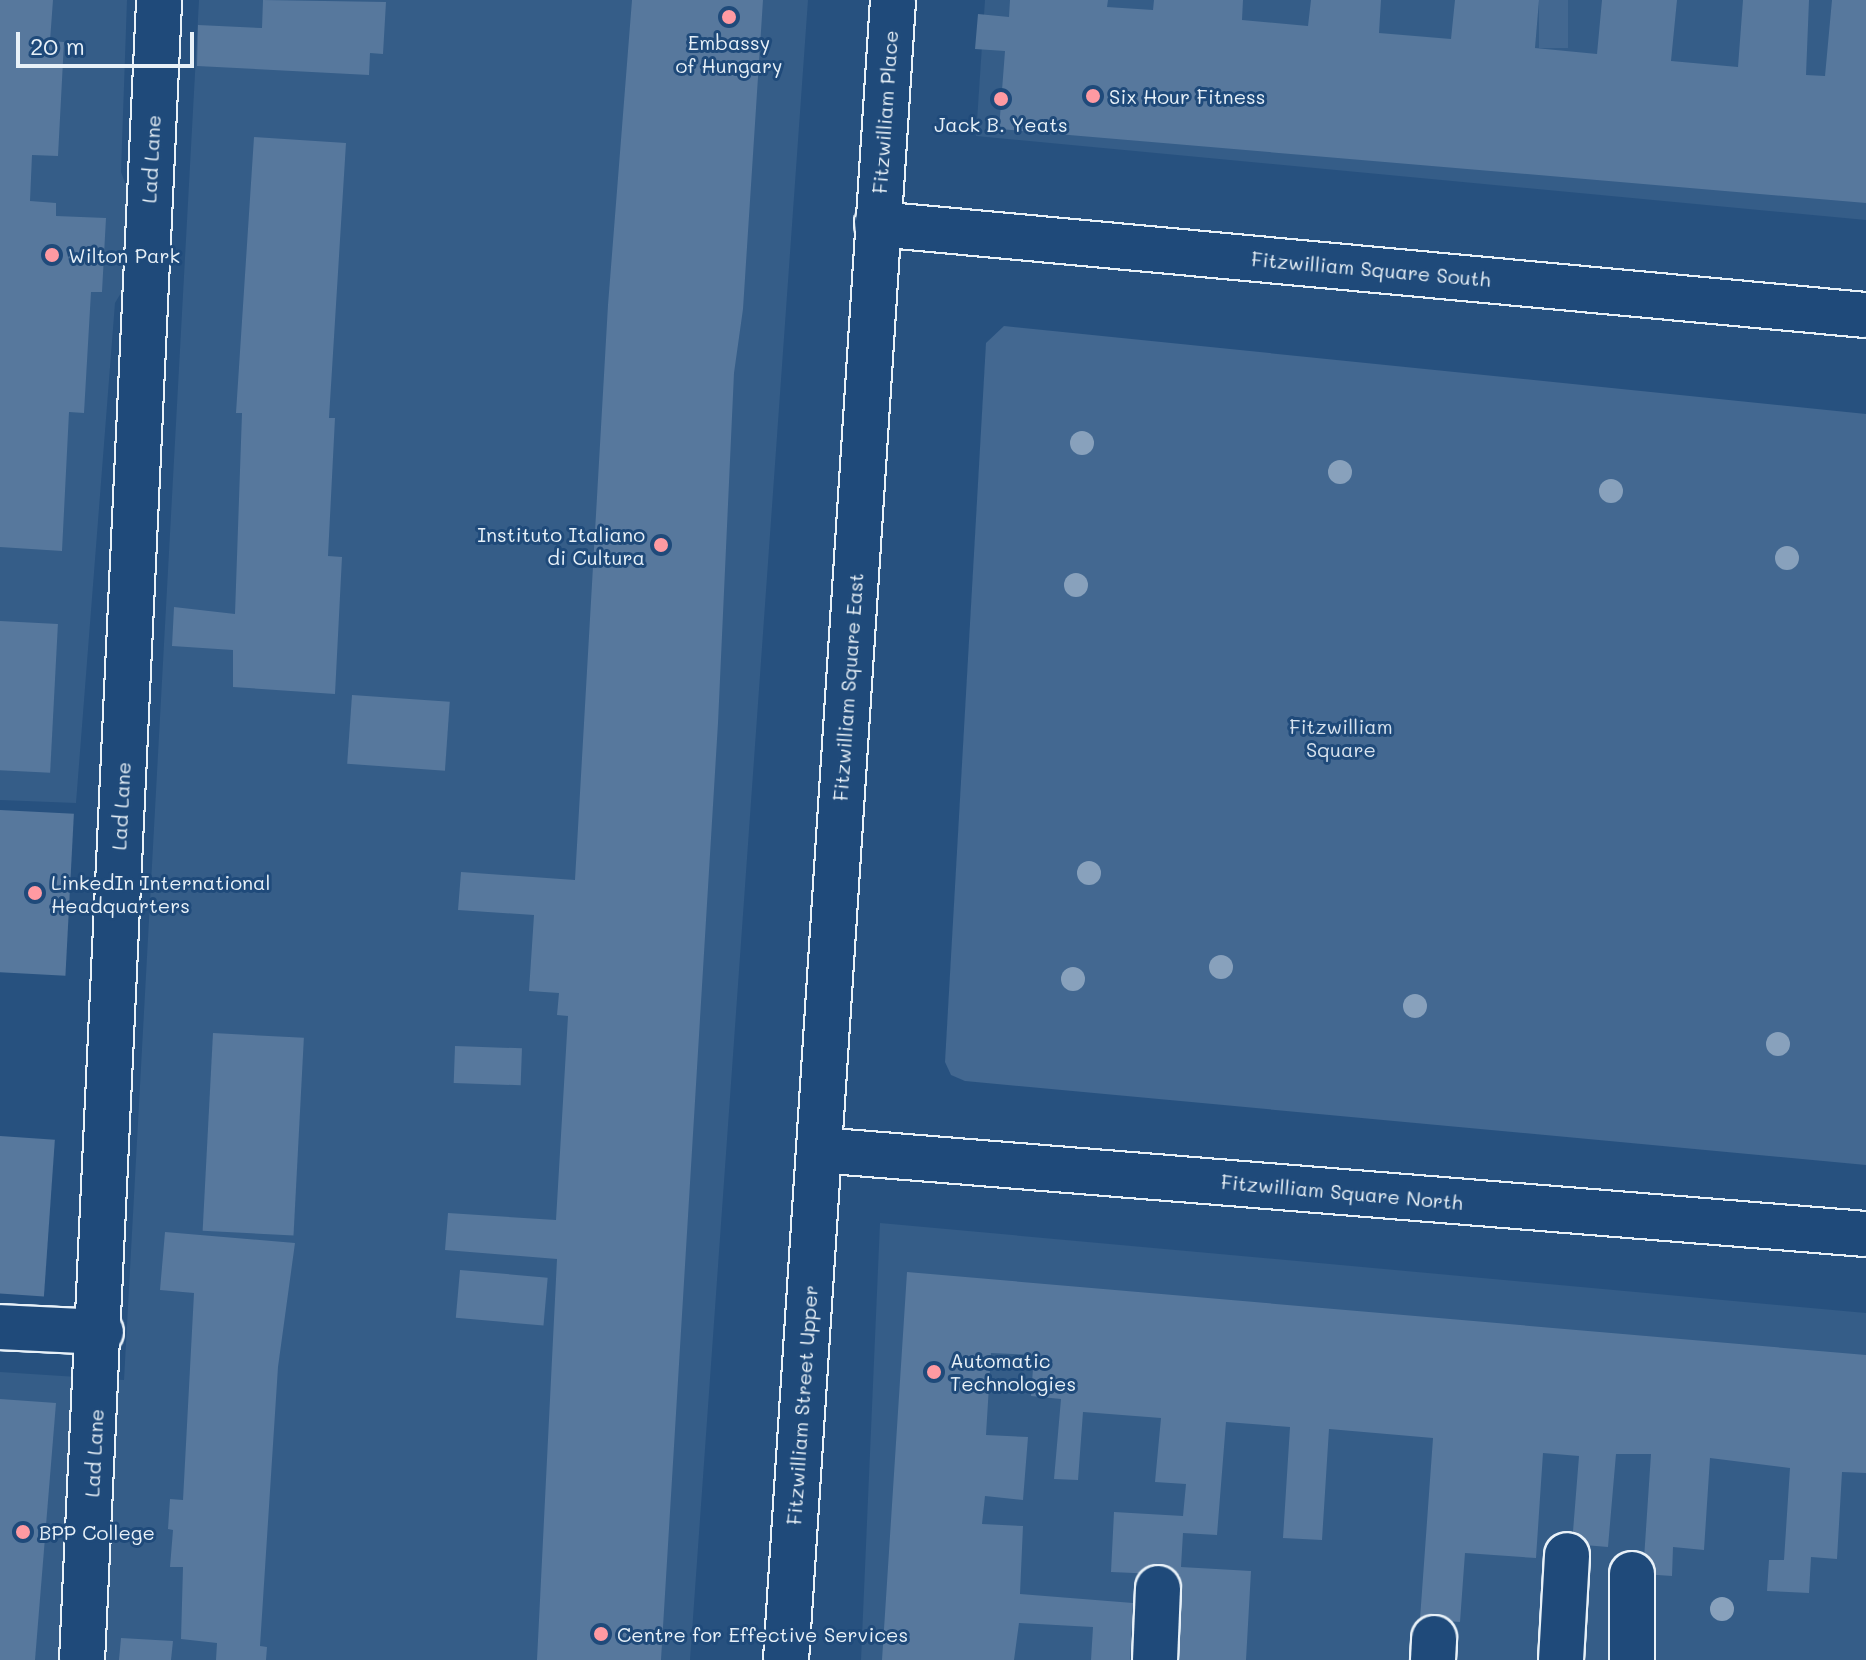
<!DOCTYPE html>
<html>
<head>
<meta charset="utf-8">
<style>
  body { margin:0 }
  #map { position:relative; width:1866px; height:1660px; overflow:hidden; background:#27517f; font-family:Mali,sans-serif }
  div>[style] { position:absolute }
  .built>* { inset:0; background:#355d88 }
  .green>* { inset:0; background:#436891; transform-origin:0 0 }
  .building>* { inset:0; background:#57789d; transform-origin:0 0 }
  .roads { filter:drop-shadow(2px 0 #e8f1f8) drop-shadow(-2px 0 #e8f1f8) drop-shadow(0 2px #e8f1f8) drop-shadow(0 -2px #e8f1f8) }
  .minor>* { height:44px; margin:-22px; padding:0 22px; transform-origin:22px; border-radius:22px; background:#1f4a7a }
  .trees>* { width:24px; height:24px; margin:-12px; border-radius:50%; background:#88a1bc }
  .dots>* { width:22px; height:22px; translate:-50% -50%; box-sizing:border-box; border:4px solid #1f4a7a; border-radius:50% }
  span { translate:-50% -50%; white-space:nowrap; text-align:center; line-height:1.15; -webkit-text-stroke:6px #1f4a7a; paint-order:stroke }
  .poi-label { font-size:20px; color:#e8f1f8 }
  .left { translate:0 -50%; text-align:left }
  .right { translate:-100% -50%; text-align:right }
  .street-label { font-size:20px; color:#e8f1f8 }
  .park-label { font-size:20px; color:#d8e3ee }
  .scale { position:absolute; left:16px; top:32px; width:178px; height:36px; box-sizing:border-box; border:4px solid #e8f1f8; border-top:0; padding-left:10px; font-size:24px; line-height:28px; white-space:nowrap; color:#e8f1f8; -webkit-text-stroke:6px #1f4a7a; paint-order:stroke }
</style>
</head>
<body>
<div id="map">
  <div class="built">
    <div style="clip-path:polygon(0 0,127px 0,121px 172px,139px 219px,134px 271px,115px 303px,76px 803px,0 800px)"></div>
    <div style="clip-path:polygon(199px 0,808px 0,690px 1660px,0 1660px,0 1372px,124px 1380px)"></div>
    <div style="clip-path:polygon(985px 0,1866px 0,1866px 220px,976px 136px)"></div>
    <div style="clip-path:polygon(880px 1223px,1866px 1313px,1866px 1660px,861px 1660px)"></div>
  </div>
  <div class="green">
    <div style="left:1539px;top:0;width:29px;height:48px"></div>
    <div style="clip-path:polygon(1004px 326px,1866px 414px,1866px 1165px,965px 1081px,951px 1075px,945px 1062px,986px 343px)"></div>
  </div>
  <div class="building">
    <div style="clip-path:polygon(0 0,53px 0,50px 41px,64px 42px,58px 156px,32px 155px,30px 201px,56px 203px,56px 216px,106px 218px,102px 292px,91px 292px,84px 413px,69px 412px,62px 551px,0 547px)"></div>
    <div style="clip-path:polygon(263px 0,386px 2px,383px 54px,370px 53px,369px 75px,197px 66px,198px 25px,262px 28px)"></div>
    <div style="clip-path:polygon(632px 0,763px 0,743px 309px,734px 373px,718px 723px,661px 1660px,537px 1660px,557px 1259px,445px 1250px,448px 1213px,556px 1220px,568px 1016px,557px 1015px,559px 993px,529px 991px,534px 915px,458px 910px,461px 872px,575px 880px,608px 305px)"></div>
    <div style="clip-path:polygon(1010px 0,1108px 0,1107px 7px,1153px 10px,1154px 0,1243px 0,1242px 20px,1308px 26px,1311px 0,1381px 0,1379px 33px,1451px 39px,1455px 0,1539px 0,1535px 48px,1597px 54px,1602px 0,1677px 0,1671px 61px,1738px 67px,1743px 0,1809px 0,1806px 75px,1825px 76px,1832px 0,1866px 0,1866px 203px,999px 129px,1005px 51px,975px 49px,978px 14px,1009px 17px)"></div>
    <div style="clip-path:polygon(254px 137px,346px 143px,329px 418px,335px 418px,328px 556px,342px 557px,335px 694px,233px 687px,233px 650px,172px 646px,174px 607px,235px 614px,242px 413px,236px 413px)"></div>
    <div style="left:0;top:621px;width:58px;height:149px;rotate:3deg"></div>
    <div style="left:352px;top:695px;width:98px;height:69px;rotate:4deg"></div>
    <div style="left:0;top:810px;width:74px;height:162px;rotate:3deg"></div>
    <div style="left:213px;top:1033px;width:91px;height:198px;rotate:3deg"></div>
    <div style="left:455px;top:1046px;width:67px;height:37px;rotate:2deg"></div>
    <div style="left:0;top:1136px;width:55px;height:157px;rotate:4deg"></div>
    <div style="clip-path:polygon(165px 1232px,295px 1243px,278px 1367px,260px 1646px,267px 1647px,266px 1660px,216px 1660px,217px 1643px,181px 1639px,183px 1567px,170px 1567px,173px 1530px,168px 1529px,170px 1499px,183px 1500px,194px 1293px,160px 1290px)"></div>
    <div style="left:460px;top:1270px;width:88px;height:48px;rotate:5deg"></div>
    <div style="clip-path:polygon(907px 1272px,1866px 1355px,1866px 1473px,1842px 1472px,1837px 1559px,1811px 1557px,1809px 1593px,1767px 1591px,1769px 1560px,1784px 1560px,1790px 1468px,1710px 1458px,1704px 1550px,1673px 1547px,1672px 1576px,1643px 1574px,1651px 1454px,1616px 1454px,1608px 1547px,1572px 1544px,1579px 1456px,1543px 1453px,1536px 1558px,1465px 1553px,1460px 1622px,1420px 1619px,1433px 1438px,1329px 1429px,1322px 1540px,1283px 1538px,1290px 1427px,1226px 1422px,1217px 1535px,1183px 1533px,1181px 1567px,1251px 1571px,1246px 1660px,1176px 1660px,1180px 1575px,1111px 1572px,1114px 1512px,1183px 1516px,1186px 1484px,1155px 1482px,1161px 1418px,1083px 1412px,1078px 1480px,1054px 1479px,1061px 1399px,1031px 1396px,1034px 1355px,991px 1353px,986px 1435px,1028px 1437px,1023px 1500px,985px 1496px,982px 1524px,1023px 1526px,1020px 1594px,1133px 1603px,1130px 1660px,1091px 1660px,1093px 1627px,1019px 1623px,1014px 1660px,882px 1660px)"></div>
    <div style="clip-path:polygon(0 1399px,56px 1403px,35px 1660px,0 1660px)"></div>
    <div style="clip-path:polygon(121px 1638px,173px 1641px,171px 1660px,119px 1660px)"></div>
  </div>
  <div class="roads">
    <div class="minor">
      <div style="left:877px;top:224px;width:993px;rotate:5.26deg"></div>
      <div style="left:819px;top:1150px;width:1050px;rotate:4.59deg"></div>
      <div style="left:0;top:1327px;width:101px;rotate:2.8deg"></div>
      <div style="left:1632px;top:1574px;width:86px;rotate:90deg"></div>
      <div style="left:82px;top:1660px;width:1662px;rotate:-87.34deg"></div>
      <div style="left:786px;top:1660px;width:1663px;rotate:-86.31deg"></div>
      <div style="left:1155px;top:1660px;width:72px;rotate:-87.6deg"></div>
      <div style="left:1433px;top:1660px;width:22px;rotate:-87deg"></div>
      <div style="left:1561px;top:1660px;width:105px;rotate:-86.7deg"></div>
    </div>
  </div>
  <div class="trees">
    <div style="left:1082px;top:443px"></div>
    <div style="left:1340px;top:472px"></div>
    <div style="left:1611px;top:491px"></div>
    <div style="left:1787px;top:558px"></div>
    <div style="left:1076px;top:585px"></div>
    <div style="left:1089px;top:873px"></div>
    <div style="left:1221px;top:967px"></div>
    <div style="left:1073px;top:979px"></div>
    <div style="left:1415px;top:1006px"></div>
    <div style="left:1778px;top:1044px"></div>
    <div style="left:1722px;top:1609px"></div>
  </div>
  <div class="dots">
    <div style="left:729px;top:17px;background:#ff9aa2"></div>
    <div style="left:1093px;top:96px;background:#ff9aa2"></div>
    <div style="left:1001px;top:99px;background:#ff9aa2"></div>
    <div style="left:52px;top:255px;background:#ff9aa2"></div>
    <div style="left:661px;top:545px;background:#ff9aa2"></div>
    <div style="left:35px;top:893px;background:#ff9aa2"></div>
    <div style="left:934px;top:1372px;background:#ff9aa2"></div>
    <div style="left:23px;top:1532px;background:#ff9aa2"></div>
    <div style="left:601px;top:1634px;background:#ff9aa2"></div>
  </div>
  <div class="poi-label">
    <span style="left:729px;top:54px">Embassy<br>of Hungary</span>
    <span class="left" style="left:1109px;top:96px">Six Hour Fitness</span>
    <span style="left:1001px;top:124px">Jack B. Yeats</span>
    <span class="left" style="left:68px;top:255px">Wilton Park</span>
    <span class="right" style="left:645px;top:546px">Instituto Italiano<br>di Cultura</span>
    <span class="left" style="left:51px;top:894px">LinkedIn International<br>Headquarters</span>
    <span class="left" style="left:950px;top:1372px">Automatic<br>Technologies</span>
    <span class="left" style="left:39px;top:1532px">BPP College</span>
    <span class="left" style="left:617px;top:1634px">Centre for Effective Services</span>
  </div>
  <div class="street-label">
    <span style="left:885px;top:112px;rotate:-86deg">Fitzwilliam Place</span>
    <span style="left:151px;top:159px;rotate:-87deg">Lad Lane</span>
    <span style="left:1371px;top:269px;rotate:5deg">Fitzwilliam Square South</span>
    <span style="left:848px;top:687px;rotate:-86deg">Fitzwilliam Square East</span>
    <span style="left:121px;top:806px;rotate:-87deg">Lad Lane</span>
    <span style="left:1342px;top:1192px;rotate:5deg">Fitzwilliam Square North</span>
    <span style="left:802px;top:1405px;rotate:-86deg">Fitzwilliam Street Upper</span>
    <span style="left:94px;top:1453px;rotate:-87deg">Lad Lane</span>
  </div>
  <div class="park-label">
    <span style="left:1341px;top:738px">Fitzwilliam<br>Square</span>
  </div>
  <div class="scale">20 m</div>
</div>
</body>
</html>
